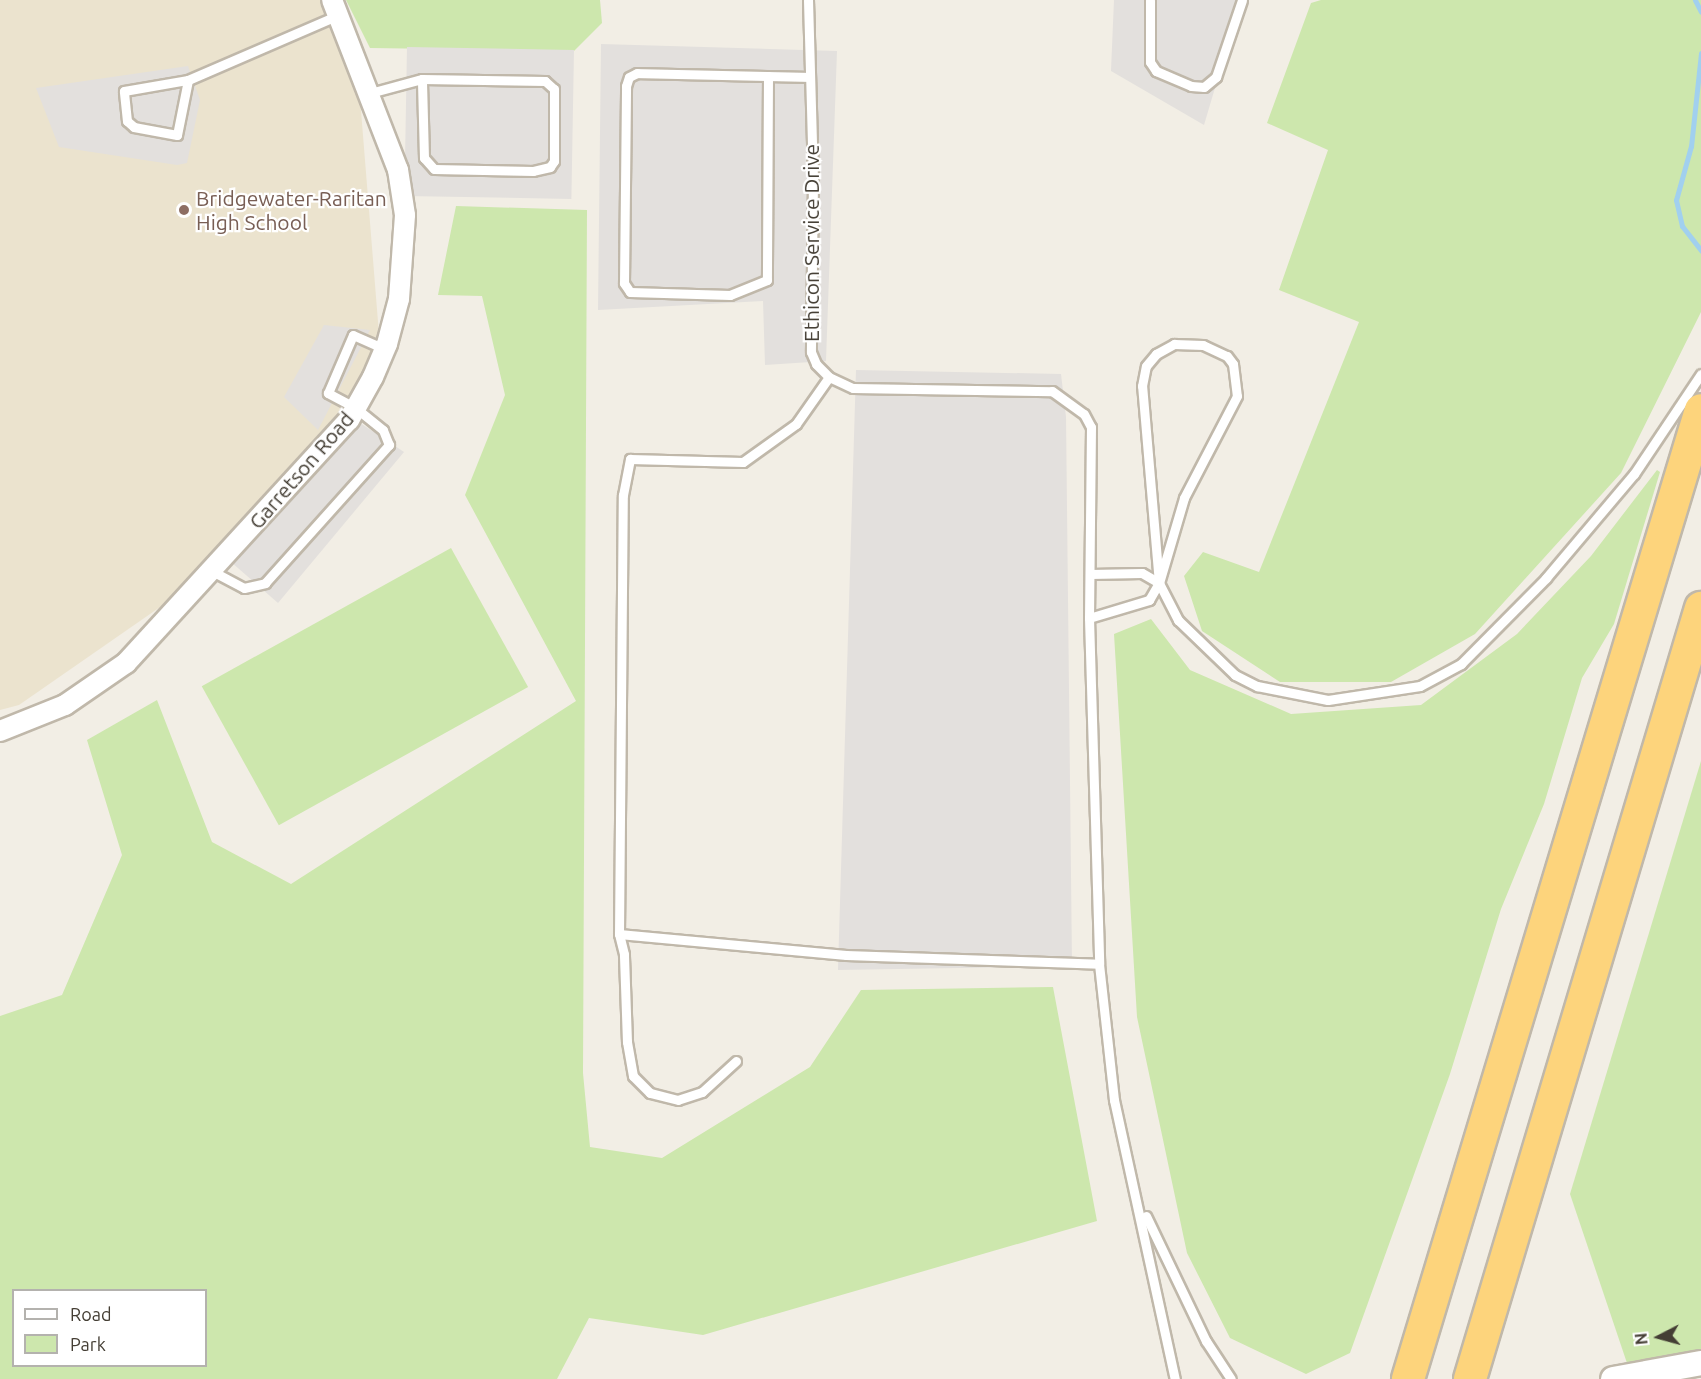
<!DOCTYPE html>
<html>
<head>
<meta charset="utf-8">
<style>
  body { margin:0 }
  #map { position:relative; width:1701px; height:1379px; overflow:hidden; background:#f2eee5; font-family:Ubuntu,sans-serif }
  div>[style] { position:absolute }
  .education>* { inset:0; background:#ebe3ce }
  .green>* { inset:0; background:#cde7ad; transform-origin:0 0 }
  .parking>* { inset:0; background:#e3e0dd; transform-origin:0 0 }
  .stream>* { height:5px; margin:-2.5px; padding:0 2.5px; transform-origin:2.5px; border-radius:2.5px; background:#a1d0ef }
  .roads { filter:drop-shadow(2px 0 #c0b8aa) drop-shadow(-2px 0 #c0b8aa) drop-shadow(0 2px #c0b8aa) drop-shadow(0 -2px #c0b8aa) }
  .service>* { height:9px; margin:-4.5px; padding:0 4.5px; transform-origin:4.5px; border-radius:4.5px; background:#fff }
  .minor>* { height:20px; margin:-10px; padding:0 10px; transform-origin:10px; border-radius:10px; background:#fff }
  .tertiary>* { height:24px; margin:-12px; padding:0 12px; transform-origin:12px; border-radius:12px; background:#fff }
  .trunk>* { height:32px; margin:-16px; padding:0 16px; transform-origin:16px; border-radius:16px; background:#fdd47c }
  .dots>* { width:16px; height:16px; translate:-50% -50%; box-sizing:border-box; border:3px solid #fff; border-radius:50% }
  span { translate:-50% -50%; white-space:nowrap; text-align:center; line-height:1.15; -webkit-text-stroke:4.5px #fff; paint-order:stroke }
  .education-label { font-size:21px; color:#785e54 }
  .left { translate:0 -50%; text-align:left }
  .street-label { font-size:21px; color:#443e34 }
  .legend { position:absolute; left:12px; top:1289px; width:195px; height:78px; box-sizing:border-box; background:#fff; border:2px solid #b4b2ae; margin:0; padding:8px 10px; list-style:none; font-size:18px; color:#443e34 }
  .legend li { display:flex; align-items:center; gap:12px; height:30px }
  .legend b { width:30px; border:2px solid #b4b2ae }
  .north { position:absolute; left:1629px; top:1307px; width:60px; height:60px; -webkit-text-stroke:4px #fff; paint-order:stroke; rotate:264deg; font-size:16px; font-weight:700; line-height:24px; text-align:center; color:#443e34 }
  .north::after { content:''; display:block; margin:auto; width:21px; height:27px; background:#443e34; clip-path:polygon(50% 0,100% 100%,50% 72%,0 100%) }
</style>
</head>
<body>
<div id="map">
  <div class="education">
    <div style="clip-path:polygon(0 0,332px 0,357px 61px,381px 359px,212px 571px,19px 705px,0 710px)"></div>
  </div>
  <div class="green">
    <div style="clip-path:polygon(346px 0,600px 0,602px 23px,574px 51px,370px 48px)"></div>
    <div style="clip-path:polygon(1321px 0,1701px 0,1701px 312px,1621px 473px,1475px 634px,1391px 682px,1280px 682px,1202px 631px,1184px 576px,1203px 552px,1259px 572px,1359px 322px,1279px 290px,1328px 150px,1267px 123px,1311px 3px)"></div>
    <div style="clip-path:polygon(evenodd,456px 206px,587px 210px,583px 1073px,590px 1147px,662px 1158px,810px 1067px,861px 990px,1053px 987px,1097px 1221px,703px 1335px,589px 1318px,557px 1379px,0 1379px,0 1016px,62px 995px,122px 855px,87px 740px,157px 700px,212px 842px,291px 884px,576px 701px,465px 495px,505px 395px,482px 296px,438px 295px,456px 206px,14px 1290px,206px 1290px,206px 1366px,14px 1366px,14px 1290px)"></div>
    <div style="clip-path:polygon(1657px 470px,1660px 472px,1614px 624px,1582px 678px,1544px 804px,1501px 909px,1450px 1074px,1350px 1353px,1306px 1374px,1230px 1338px,1187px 1253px,1137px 1017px,1114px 634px,1151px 619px,1190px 670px,1291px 714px,1421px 705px,1517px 634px,1591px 556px)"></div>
    <div style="left:451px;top:548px;width:159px;height:285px;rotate:61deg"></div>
    <div style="clip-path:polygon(1701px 761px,1701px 1358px,1630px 1372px,1570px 1194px)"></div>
  </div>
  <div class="parking">
    <div style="clip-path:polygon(1114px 0,1241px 0,1204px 125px,1111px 71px)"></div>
    <div style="clip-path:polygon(601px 44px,837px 51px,826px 361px,765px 365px,763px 301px,598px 310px)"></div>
    <div style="left:407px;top:47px;width:167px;height:149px;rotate:1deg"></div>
    <div style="clip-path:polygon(188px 66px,200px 100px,187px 163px,177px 165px,59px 147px,36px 88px)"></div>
    <div style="clip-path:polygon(324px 325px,370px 330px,318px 430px,284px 397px)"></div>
    <div style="clip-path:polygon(856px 370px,1061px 374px,1066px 417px,1072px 966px,838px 970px)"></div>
    <div style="clip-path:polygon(342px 411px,404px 452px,278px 603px,231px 562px)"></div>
  </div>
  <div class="stream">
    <div style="left:1695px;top:0;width:13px;rotate:63deg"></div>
    <div style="left:1701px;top:53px;width:94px;rotate:96.1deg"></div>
    <div style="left:1691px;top:146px;width:56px;rotate:105.5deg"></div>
    <div style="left:1676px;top:200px;width:27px;rotate:77deg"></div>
    <div style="left:1682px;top:226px;width:31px;rotate:52deg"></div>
  </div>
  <div class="roads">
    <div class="service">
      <div style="left:808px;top:0;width:181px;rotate:88.4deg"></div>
      <div style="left:813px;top:181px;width:171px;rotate:90.7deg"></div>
      <div style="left:811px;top:352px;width:13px;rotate:67deg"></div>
      <div style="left:816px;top:364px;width:18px;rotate:45deg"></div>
      <div style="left:829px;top:377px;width:26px;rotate:25deg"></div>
      <div style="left:853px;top:388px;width:199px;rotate:0.9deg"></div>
      <div style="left:1052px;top:391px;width:39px;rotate:36deg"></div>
      <div style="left:1084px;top:414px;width:15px;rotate:62deg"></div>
      <div style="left:1091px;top:427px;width:191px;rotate:90.6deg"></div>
      <div style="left:1089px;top:618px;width:346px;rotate:88.3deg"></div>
      <div style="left:1099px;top:964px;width:137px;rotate:83.7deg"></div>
      <div style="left:1114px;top:1100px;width:286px;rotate:77.7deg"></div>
      <div style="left:1150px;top:0;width:62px;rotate:90deg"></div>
      <div style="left:1150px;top:62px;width:11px;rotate:56deg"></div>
      <div style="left:1156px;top:71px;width:38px;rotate:23deg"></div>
      <div style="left:1191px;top:86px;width:13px;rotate:4deg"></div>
      <div style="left:1204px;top:87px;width:16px;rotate:-40deg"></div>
      <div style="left:1216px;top:77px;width:81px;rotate:-71.3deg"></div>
      <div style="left:768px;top:76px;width:204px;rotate:90.3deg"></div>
      <div style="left:767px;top:280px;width:40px;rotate:158deg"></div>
      <div style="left:730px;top:295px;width:100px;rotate:-178.3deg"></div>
      <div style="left:630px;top:292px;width:11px;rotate:-124deg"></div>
      <div style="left:624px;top:283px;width:197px;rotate:-89.4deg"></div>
      <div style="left:626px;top:86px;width:9px;rotate:-72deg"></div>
      <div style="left:629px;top:77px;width:9px;rotate:-27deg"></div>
      <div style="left:637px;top:73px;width:170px;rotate:1.3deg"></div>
      <div style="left:188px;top:80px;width:56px;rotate:101.3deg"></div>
      <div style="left:177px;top:135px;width:44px;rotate:-169.5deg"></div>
      <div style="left:134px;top:127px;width:9px;rotate:-139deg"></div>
      <div style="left:127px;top:121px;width:30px;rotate:-96deg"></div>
      <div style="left:124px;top:91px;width:65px;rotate:-9.8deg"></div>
      <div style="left:188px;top:80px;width:163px;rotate:-23.4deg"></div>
      <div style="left:370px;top:93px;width:54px;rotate:-15.1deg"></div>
      <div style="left:422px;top:79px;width:123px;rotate:0.9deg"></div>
      <div style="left:545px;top:81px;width:12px;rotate:42deg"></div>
      <div style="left:554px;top:89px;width:72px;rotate:90deg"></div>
      <div style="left:554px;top:161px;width:7px;rotate:124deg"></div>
      <div style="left:550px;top:167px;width:17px;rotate:167deg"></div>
      <div style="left:533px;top:171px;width:99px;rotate:-178.8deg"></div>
      <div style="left:434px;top:169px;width:15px;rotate:-132deg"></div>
      <div style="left:424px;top:158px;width:79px;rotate:-91.5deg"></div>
      <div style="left:1174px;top:344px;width:29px;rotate:2deg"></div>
      <div style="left:1203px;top:345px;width:26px;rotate:25deg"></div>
      <div style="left:1227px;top:356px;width:10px;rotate:53deg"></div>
      <div style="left:1233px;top:364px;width:32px;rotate:83deg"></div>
      <div style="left:1237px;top:396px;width:115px;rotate:117.5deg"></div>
      <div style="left:1184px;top:498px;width:89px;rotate:106.4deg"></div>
      <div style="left:1159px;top:583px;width:198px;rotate:-94.9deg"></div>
      <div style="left:1142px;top:386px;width:20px;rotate:-79deg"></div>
      <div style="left:1146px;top:366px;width:16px;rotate:-50deg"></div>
      <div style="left:1156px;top:354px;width:21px;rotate:-29deg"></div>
      <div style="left:212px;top:571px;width:36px;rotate:28deg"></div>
      <div style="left:244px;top:588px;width:22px;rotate:-13deg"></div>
      <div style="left:265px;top:583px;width:186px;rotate:-48.1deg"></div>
      <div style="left:389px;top:445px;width:16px;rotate:-112deg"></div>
      <div style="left:383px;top:430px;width:35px;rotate:-141deg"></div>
      <div style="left:356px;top:408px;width:32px;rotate:-152deg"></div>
      <div style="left:328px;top:393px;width:63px;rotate:-66.7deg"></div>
      <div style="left:353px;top:335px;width:35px;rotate:24deg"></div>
      <div style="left:1090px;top:574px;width:52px;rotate:-1.1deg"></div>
      <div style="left:1142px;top:573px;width:20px;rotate:30deg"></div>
      <div style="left:1159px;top:583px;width:42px;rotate:62.8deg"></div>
      <div style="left:1178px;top:620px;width:79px;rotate:44deg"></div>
      <div style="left:1235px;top:675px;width:25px;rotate:27deg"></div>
      <div style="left:1257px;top:686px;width:72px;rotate:11.2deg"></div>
      <div style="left:1328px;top:700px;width:93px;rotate:-8.7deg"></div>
      <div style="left:1420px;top:686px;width:47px;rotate:-28.2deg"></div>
      <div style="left:1461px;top:664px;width:121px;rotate:-45.3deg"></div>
      <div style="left:1546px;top:578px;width:136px;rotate:-49.8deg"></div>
      <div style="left:1634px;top:474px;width:120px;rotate:-56.2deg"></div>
      <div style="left:1089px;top:618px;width:63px;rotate:-16.7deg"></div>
      <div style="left:1149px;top:600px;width:20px;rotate:-60deg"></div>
      <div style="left:619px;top:934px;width:228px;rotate:5.3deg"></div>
      <div style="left:846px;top:955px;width:253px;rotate:2deg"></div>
      <div style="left:736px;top:1061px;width:46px;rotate:137.6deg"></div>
      <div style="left:702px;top:1092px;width:25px;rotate:162deg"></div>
      <div style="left:678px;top:1100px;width:29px;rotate:-166deg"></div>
      <div style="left:650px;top:1093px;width:24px;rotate:-135deg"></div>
      <div style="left:633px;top:1076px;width:35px;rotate:-100deg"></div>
      <div style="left:627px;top:1042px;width:88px;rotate:-92deg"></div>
      <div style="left:624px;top:954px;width:21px;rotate:-104deg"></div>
      <div style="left:619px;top:934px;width:439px;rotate:-89.5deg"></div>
      <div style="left:623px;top:495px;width:37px;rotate:-79deg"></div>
      <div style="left:630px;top:459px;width:113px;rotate:1.5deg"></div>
      <div style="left:743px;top:462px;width:65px;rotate:-35.6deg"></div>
      <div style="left:796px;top:424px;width:57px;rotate:-54.9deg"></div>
      <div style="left:1146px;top:1216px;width:139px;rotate:64.4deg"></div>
      <div style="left:1206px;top:1341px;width:45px;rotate:56.7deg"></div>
    </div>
    <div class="minor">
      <div style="left:0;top:731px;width:70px;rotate:-21.8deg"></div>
      <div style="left:65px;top:705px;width:74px;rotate:-34.5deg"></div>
      <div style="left:126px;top:663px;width:330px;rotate:-47.5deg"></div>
      <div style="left:349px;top:420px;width:49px;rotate:-60.8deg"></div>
      <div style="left:373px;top:377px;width:36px;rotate:-67deg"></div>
      <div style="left:387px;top:344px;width:47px;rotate:-75.1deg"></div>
      <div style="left:399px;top:299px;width:84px;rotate:-85.9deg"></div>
      <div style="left:405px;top:215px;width:46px;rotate:-98.8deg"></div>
      <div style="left:398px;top:170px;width:182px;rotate:-111.2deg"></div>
    </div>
    <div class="tertiary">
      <div style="left:1613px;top:1379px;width:89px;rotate:-10.3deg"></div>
    </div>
    <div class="trunk">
      <div style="left:1408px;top:1379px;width:1012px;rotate:-73.18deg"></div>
      <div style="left:1470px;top:1379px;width:805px;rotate:-73.32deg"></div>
    </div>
  </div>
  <div class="dots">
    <div style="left:184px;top:210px;background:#8d6e63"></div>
  </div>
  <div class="education-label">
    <span class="left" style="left:196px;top:210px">Bridgewater-Raritan<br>High School</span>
  </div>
  <div class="street-label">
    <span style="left:811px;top:243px;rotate:-90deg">Ethicon Service Drive</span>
    <span style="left:301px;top:470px;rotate:-49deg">Garretson Road</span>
  </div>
  <ul class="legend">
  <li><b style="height:8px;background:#fff"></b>Road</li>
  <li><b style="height:16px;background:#cde7ad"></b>Park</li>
  </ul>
  <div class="north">N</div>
</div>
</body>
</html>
